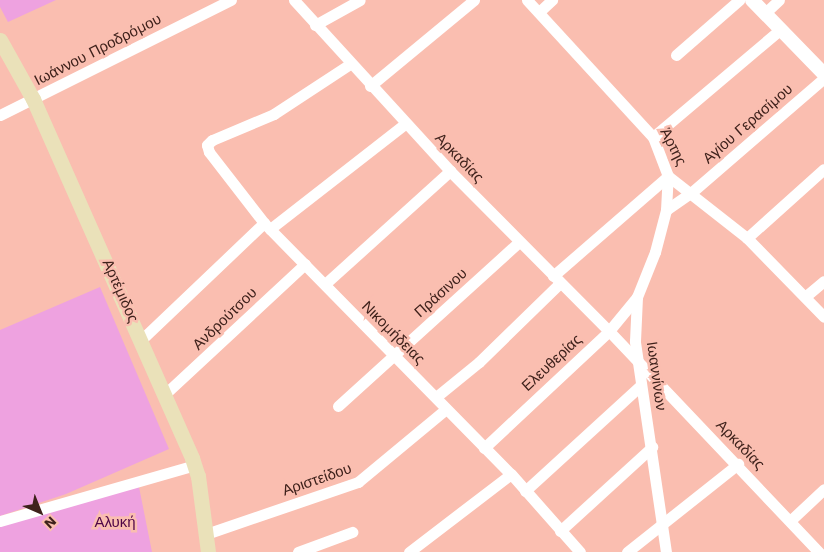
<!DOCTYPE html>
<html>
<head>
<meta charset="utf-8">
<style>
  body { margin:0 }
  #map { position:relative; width:824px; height:552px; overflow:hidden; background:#fabeb0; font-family:"Work Sans",sans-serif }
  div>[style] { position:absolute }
  .green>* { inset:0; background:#eea2e0 }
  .minor>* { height:11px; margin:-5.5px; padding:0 5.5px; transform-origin:5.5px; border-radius:5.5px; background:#fff }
  .tertiary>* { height:14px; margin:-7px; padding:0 7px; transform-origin:7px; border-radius:7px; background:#fff }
  .secondary>* { height:15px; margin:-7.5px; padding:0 7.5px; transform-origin:7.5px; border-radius:7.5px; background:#eae1b9 }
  span { translate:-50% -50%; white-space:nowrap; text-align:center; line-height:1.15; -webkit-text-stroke:5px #fabeb0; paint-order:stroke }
  .street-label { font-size:15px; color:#3e211b }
  .park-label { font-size:15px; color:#4f0547 }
  .north { position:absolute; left:15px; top:487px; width:50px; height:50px; -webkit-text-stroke:4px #fabeb0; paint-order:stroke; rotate:136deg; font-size:14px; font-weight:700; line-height:20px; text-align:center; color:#3e211b }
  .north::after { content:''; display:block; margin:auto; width:18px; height:22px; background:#3e211b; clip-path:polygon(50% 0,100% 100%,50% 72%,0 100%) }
</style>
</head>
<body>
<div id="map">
  <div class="green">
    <div style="clip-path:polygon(0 0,56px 0,8px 22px,0 7px)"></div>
    <div style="clip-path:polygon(100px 287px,169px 449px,66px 494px,0 516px,0 330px)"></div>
    <div style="clip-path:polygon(139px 487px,152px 552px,0 552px,0 525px)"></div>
  </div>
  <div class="minor">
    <div style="left:294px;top:0;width:231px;rotate:47.6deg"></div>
    <div style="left:450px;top:171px;width:226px;rotate:45.2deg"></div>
    <div style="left:609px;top:331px;width:305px;rotate:46.5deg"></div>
    <div style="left:527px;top:0;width:186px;rotate:47.4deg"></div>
    <div style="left:653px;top:137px;width:42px;rotate:69deg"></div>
    <div style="left:668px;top:176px;width:100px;rotate:38.1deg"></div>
    <div style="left:747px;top:238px;width:110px;rotate:45.7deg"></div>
    <div style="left:539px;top:12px;width:18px;rotate:-43deg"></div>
    <div style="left:765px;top:13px;width:19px;rotate:-43deg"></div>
    <div style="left:315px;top:25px;width:51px;rotate:-29.1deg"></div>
    <div style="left:676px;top:55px;width:84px;rotate:-41.1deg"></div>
    <div style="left:350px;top:64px;width:91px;rotate:146.7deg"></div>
    <div style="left:274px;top:114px;width:67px;rotate:157.2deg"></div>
    <div style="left:212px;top:140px;width:7px;rotate:135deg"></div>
    <div style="left:207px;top:145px;width:7px;rotate:74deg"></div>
    <div style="left:209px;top:152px;width:90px;rotate:52.2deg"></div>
    <div style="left:264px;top:223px;width:352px;rotate:45.5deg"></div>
    <div style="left:511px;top:474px;width:104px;rotate:48.5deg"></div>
    <div style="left:370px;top:86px;width:135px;rotate:-39.6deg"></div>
    <div style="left:0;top:115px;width:258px;rotate:-26.5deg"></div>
    <div style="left:653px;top:137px;width:167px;rotate:-40.2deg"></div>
    <div style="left:666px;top:210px;width:34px;rotate:-87deg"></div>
    <div style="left:270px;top:229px;width:171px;rotate:-37.9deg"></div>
    <div style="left:747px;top:238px;width:103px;rotate:-41.9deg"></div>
    <div style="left:553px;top:276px;width:152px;rotate:-41deg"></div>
    <div style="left:325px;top:284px;width:169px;rotate:-42.1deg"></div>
    <div style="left:806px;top:296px;width:23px;rotate:-40deg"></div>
    <div style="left:141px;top:340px;width:170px;rotate:-43.6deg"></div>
    <div style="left:165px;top:394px;width:191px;rotate:-42.9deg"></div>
    <div style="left:436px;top:397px;width:55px;rotate:-39.1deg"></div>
    <div style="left:479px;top:362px;width:113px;rotate:-44.3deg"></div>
    <div style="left:338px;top:406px;width:244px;rotate:-42.2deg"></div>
    <div style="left:484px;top:448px;width:171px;rotate:-43.1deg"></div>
    <div style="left:609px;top:331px;width:44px;rotate:-50.5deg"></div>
    <div style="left:525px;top:491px;width:157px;rotate:-42.4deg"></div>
    <div style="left:791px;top:520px;width:45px;rotate:-43.2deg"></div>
    <div style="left:0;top:521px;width:203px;rotate:-16deg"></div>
    <div style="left:560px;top:531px;width:125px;rotate:-42.4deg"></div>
    <div style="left:206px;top:534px;width:161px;rotate:-18.9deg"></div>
    <div style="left:358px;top:482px;width:114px;rotate:-39.7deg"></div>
    <div style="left:298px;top:552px;width:58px;rotate:-20.3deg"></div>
    <div style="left:409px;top:552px;width:128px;rotate:-37.4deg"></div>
    <div style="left:627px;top:552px;width:142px;rotate:-38.4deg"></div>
    <div style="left:666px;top:552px;width:213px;rotate:-98.4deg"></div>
    <div style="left:635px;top:341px;width:44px;rotate:-87.4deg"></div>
    <div style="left:637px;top:297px;width:48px;rotate:-68.2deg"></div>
    <div style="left:655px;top:252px;width:43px;rotate:-75.3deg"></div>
    <div style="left:666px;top:210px;width:32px;rotate:-35deg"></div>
    <div style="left:692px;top:192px;width:174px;rotate:-40.8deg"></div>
  </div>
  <div class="tertiary">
    <div style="left:752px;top:0;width:103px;rotate:45.8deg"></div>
  </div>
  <div class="secondary">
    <div style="left:0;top:40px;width:68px;rotate:60.8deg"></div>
    <div style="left:33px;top:99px;width:393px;rotate:66.1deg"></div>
    <div style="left:192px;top:458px;width:19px;rotate:72deg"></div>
    <div style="left:198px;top:476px;width:77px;rotate:82.5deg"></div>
  </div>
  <div class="street-label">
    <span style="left:98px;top:50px;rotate:-27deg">Ιωάννου Προδρόμου</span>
    <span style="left:748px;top:124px;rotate:-41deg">Αγίου Γερασίμου</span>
    <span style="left:673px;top:147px;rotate:63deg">Άρτης</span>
    <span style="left:459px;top:158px;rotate:46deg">Αρκαδίας</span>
    <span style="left:120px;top:291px;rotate:66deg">Αρτέμιδος</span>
    <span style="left:441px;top:293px;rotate:-42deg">Πράσινου</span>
    <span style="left:225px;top:319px;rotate:-44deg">Ανδρούτσου</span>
    <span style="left:393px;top:333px;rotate:45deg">Νικομήδειας</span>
    <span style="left:552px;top:363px;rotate:-43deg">Ελευθερίας</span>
    <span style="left:656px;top:376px;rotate:82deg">Ιωαννίνων</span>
    <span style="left:740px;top:445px;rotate:46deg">Αρκαδίας</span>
    <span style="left:317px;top:480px;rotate:-19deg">Αριστείδου</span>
  </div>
  <div class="park-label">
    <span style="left:115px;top:523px">Αλυκή</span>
  </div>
  <div class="north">N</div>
</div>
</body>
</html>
